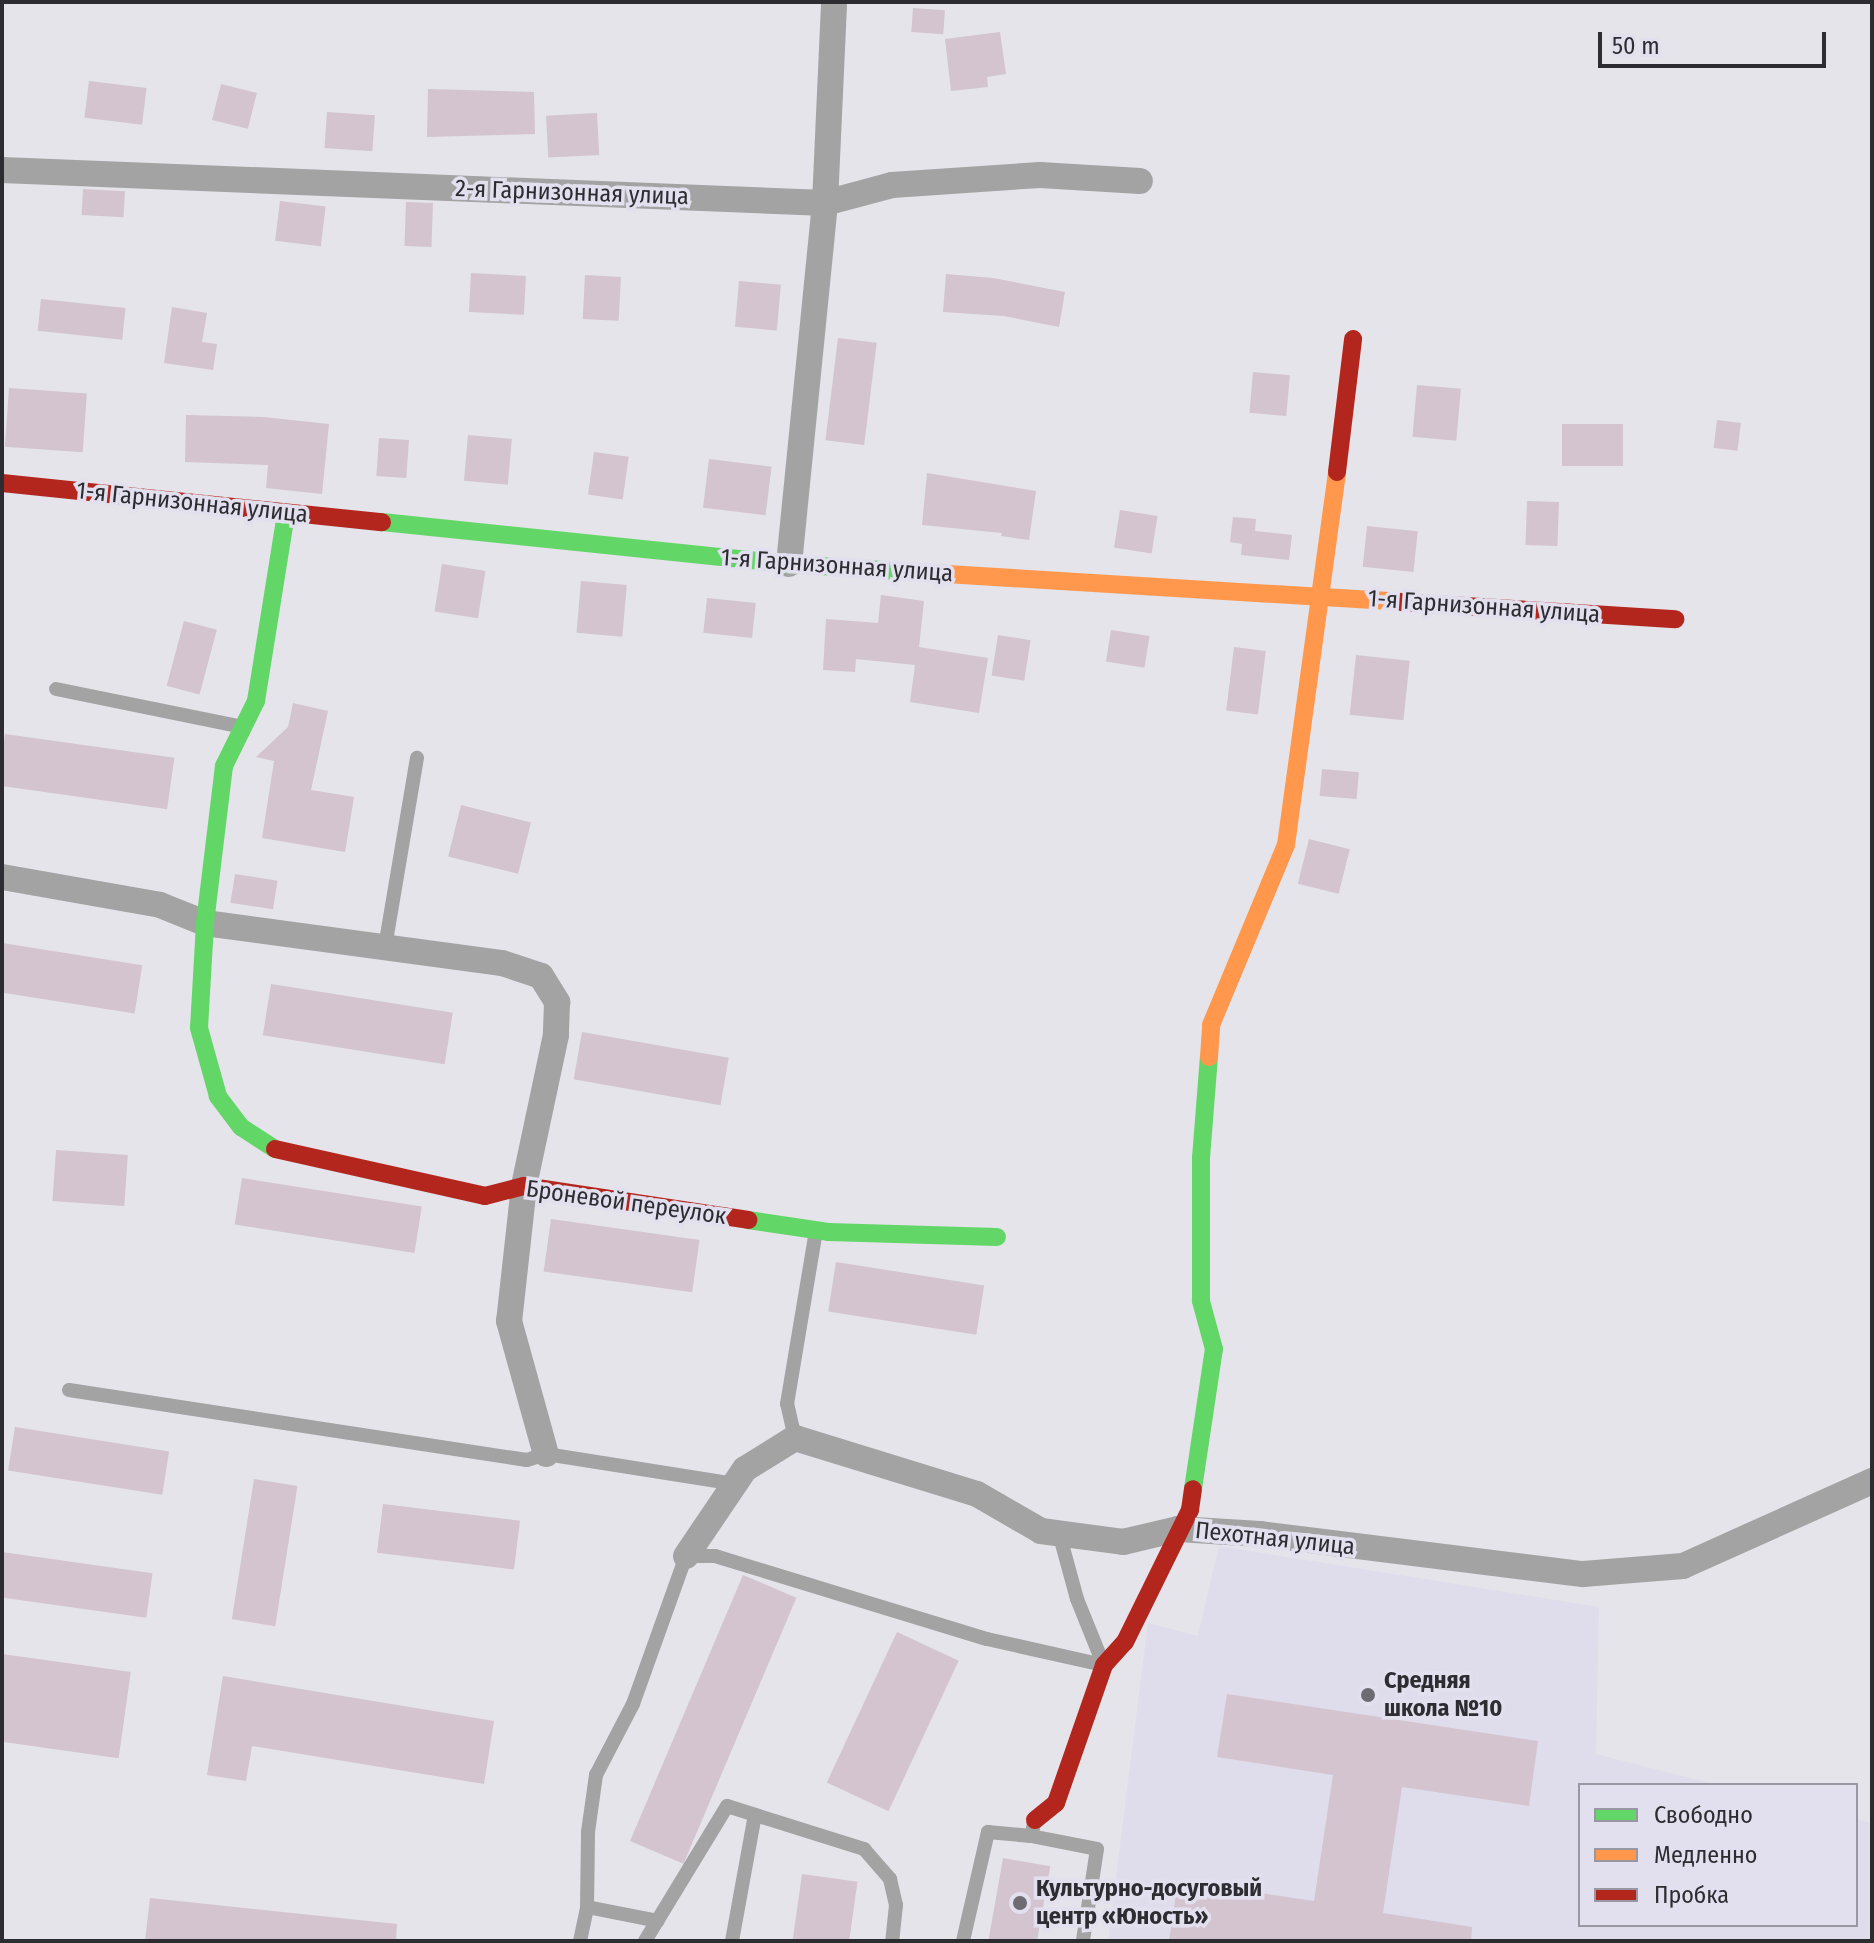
<!DOCTYPE html>
<html>
<head>
<meta charset="utf-8">
<style>
  body { margin:0 }
  #map { position:relative; width:1874px; height:1943px; overflow:hidden; background:#e4e4ea; font-family:"Fira Sans Condensed",sans-serif }
  div>[style] { position:absolute }
  .built>* { inset:0; background:#dfddec }
  .building>* { inset:0; background:#d3c4cf; transform-origin:0 0 }
  .lane>* { height:14px; margin:-7px; padding:0 7px; transform-origin:7px; border-radius:7px; background:#a3a3a4 }
  .street>* { height:26px; margin:-13px; padding:0 13px; transform-origin:13px; border-radius:13px; background:#a3a3a4 }
  .fast>* { height:18px; margin:-9px; padding:0 9px; transform-origin:9px; border-radius:9px; background:#63d668 }
  .slow>* { height:18px; margin:-9px; padding:0 9px; transform-origin:9px; border-radius:9px; background:#ff974d }
  .jam>* { height:18px; margin:-9px; padding:0 9px; transform-origin:9px; border-radius:9px; background:#b3261e }
  .dots>* { width:22px; height:22px; translate:-50% -50%; box-sizing:border-box; border:4px solid #e2e0ee; border-radius:50% }
  span { translate:-50% -50%; white-space:nowrap; text-align:center; line-height:1.15; -webkit-text-stroke:7px #e2e0ee; paint-order:stroke }
  .street-label { font-size:24px; color:#2c2c31 }
  .poi-label { font-size:24px; color:#2c2c31; font-weight:700 }
  .left { translate:0 -50%; text-align:left }
  .frame { position:absolute; inset:0; border:4px solid #2c2c31; pointer-events:none }
  .legend { position:absolute; left:1578px; top:1783px; width:280px; height:144px; box-sizing:border-box; background:#e2e0ee; border:2px solid #9998a2; margin:0; padding:10px 14px; list-style:none; font-size:24px; color:#2c2c31 }
  .legend li { display:flex; align-items:center; gap:16px; height:40px }
  .legend b { width:40px; border:2px solid #9998a2 }
  .scale { position:absolute; left:1598px; top:32px; width:228px; height:36px; box-sizing:border-box; border:4px solid #2c2c31; border-top:0; padding-left:10px; font-size:24px; line-height:28px; white-space:nowrap; color:#2c2c31; -webkit-text-stroke:6px #e2e0ee; paint-order:stroke }
</style>
</head>
<body>
<div id="map">
  <div class="built">
    <div style="clip-path:polygon(1219px 1546px,1599px 1607px,1596px 1754px,1718px 1785px,1580px 1785px,1580px 1925px,1856px 1925px,1856px 1819px,1872px 1823px,1872px 1941px,1108px 1941px,1148px 1623px,1198px 1636px)"></div>
  </div>
  <div class="building">
    <div style="left:913px;top:8px;width:32px;height:24px;rotate:4deg"></div>
    <div style="clip-path:polygon(1000px 32px,1006px 74px,987px 77px,988px 87px,951px 91px,945px 39px)"></div>
    <div style="left:89px;top:81px;width:58px;height:37px;rotate:7deg"></div>
    <div style="left:221px;top:84px;width:37px;height:37px;rotate:14deg"></div>
    <div style="clip-path:polygon(428px 89px,534px 92px,535px 134px,427px 137px)"></div>
    <div style="left:327px;top:112px;width:48px;height:36px;rotate:4deg"></div>
    <div style="left:597px;top:113px;width:42px;height:51px;rotate:87deg"></div>
    <div style="left:83px;top:189px;width:42px;height:26px;rotate:3deg"></div>
    <div style="left:280px;top:201px;width:46px;height:40px;rotate:7deg"></div>
    <div style="left:406px;top:202px;width:27px;height:44px;rotate:2deg"></div>
    <div style="left:471px;top:273px;width:55px;height:39px;rotate:3deg"></div>
    <div style="clip-path:polygon(946px 274px,993px 278px,1065px 292px,1059px 327px,1004px 316px,943px 312px)"></div>
    <div style="left:585px;top:275px;width:36px;height:44px;rotate:3deg"></div>
    <div style="left:739px;top:281px;width:42px;height:46px;rotate:5deg"></div>
    <div style="left:41px;top:299px;width:85px;height:32px;rotate:6deg"></div>
    <div style="clip-path:polygon(172px 307px,207px 313px,202px 342px,217px 344px,213px 370px,164px 363px)"></div>
    <div style="left:838px;top:338px;width:39px;height:103px;rotate:7deg"></div>
    <div style="left:1253px;top:372px;width:37px;height:41px;rotate:5deg"></div>
    <div style="left:1417px;top:385px;width:44px;height:52px;rotate:5deg"></div>
    <div style="left:9px;top:388px;width:78px;height:59px;rotate:4deg"></div>
    <div style="clip-path:polygon(186px 415px,263px 417px,329px 424px,322px 494px,266px 488px,268px 465px,185px 462px)"></div>
    <div style="left:1717px;top:420px;width:24px;height:28px;rotate:7deg"></div>
    <div style="left:1562px;top:424px;width:61px;height:42px"></div>
    <div style="left:468px;top:435px;width:44px;height:46px;rotate:5deg"></div>
    <div style="left:379px;top:438px;width:30px;height:38px;rotate:4deg"></div>
    <div style="left:594px;top:452px;width:35px;height:43px;rotate:8deg"></div>
    <div style="left:709px;top:459px;width:63px;height:49px;rotate:7deg"></div>
    <div style="clip-path:polygon(927px 473px,1036px 491px,1029px 540px,1001px 536px,1002px 533px,922px 525px)"></div>
    <div style="left:1527px;top:501px;width:32px;height:44px;rotate:2deg"></div>
    <div style="left:1120px;top:510px;width:38px;height:38px;rotate:9deg"></div>
    <div style="clip-path:polygon(1233px 517px,1256px 519px,1255px 531px,1292px 535px,1289px 560px,1241px 555px,1242px 544px,1230px 542px)"></div>
    <div style="left:1367px;top:526px;width:51px;height:41px;rotate:6deg"></div>
    <div style="left:442px;top:564px;width:44px;height:48px;rotate:9deg"></div>
    <div style="left:581px;top:581px;width:46px;height:52px;rotate:5deg"></div>
    <div style="clip-path:polygon(881px 595px,924px 601px,919px 647px,988px 658px,979px 713px,910px 702px,915px 665px,856px 659px,855px 672px,823px 670px,826px 619px,878px 623px)"></div>
    <div style="left:707px;top:598px;width:49px;height:35px;rotate:6deg"></div>
    <div style="left:184px;top:621px;width:34px;height:67px;rotate:15deg"></div>
    <div style="left:1111px;top:630px;width:39px;height:32px;rotate:9deg"></div>
    <div style="left:998px;top:635px;width:33px;height:41px;rotate:9deg"></div>
    <div style="left:1234px;top:647px;width:32px;height:64px;rotate:7deg"></div>
    <div style="left:1356px;top:655px;width:54px;height:60px;rotate:6deg"></div>
    <div style="clip-path:polygon(293px 703px,328px 711px,311px 790px,354px 797px,345px 852px,262px 838px,274px 761px,256px 757px,288px 727px)"></div>
    <div style="left:5px;top:734px;width:171px;height:52px;rotate:8deg"></div>
    <div style="left:1322px;top:769px;width:37px;height:27px;rotate:5deg"></div>
    <div style="left:461px;top:805px;width:72px;height:53px;rotate:14deg"></div>
    <div style="left:1309px;top:839px;width:42px;height:46px;rotate:14deg"></div>
    <div style="left:235px;top:874px;width:43px;height:29px;rotate:9deg"></div>
    <div style="left:2px;top:943px;width:142px;height:49px;rotate:9deg"></div>
    <div style="left:271px;top:984px;width:184px;height:52px;rotate:9deg"></div>
    <div style="left:582px;top:1032px;width:149px;height:48px;rotate:10deg"></div>
    <div style="left:56px;top:1150px;width:72px;height:51px;rotate:4deg"></div>
    <div style="left:242px;top:1178px;width:182px;height:47px;rotate:9deg"></div>
    <div style="left:551px;top:1219px;width:150px;height:53px;rotate:8deg"></div>
    <div style="left:836px;top:1262px;width:150px;height:50px;rotate:9deg"></div>
    <div style="left:15px;top:1427px;width:156px;height:44px;rotate:9deg"></div>
    <div style="left:254px;top:1479px;width:44px;height:142px;rotate:9deg"></div>
    <div style="left:383px;top:1504px;width:138px;height:49px;rotate:7deg"></div>
    <div style="left:2px;top:1552px;width:152px;height:45px;rotate:8deg"></div>
    <div style="left:743px;top:1575px;width:58px;height:289px;rotate:23deg"></div>
    <div style="left:897px;top:1632px;width:68px;height:166px;rotate:25deg"></div>
    <div style="left:2px;top:1654px;width:130px;height:87px;rotate:8deg"></div>
    <div style="clip-path:polygon(223px 1676px,494px 1721px,484px 1784px,252px 1746px,246px 1781px,207px 1775px)"></div>
    <div style="clip-path:polygon(1227px 1694px,1538px 1741px,1529px 1806px,1402px 1787px,1383px 1913px,1472px 1927px,1471px 1941px,1169px 1941px,1178px 1881px,1314px 1901px,1333px 1775px,1217px 1757px)"></div>
    <div style="left:1003px;top:1858px;width:48px;height:84px;rotate:10deg"></div>
    <div style="left:802px;top:1874px;width:56px;height:68px;rotate:8deg"></div>
    <div style="clip-path:polygon(150px 1898px,397px 1924px,396px 1941px,145px 1941px)"></div>
  </div>
  <div class="lane">
    <div style="left:56px;top:689px;width:190px;rotate:11.5deg"></div>
    <div style="left:385px;top:947px;width:192px;rotate:-80.4deg"></div>
    <div style="left:69px;top:1390px;width:463px;rotate:8.7deg"></div>
    <div style="left:527px;top:1460px;width:20px;rotate:-18deg"></div>
    <div style="left:546px;top:1454px;width:191px;rotate:9deg"></div>
    <div style="left:795px;top:1438px;width:35px;rotate:-103deg"></div>
    <div style="left:787px;top:1404px;width:176px;rotate:-80.5deg"></div>
    <div style="left:1059px;top:1533px;width:68px;rotate:74.7deg"></div>
    <div style="left:1077px;top:1599px;width:67px;rotate:68deg"></div>
    <div style="left:1031px;top:1836px;width:67px;rotate:11.1deg"></div>
    <div style="left:1097px;top:1849px;width:93px;rotate:98.7deg"></div>
    <div style="left:587px;top:1907px;width:72px;rotate:11.2deg"></div>
    <div style="left:580px;top:1941px;width:35px;rotate:-78deg"></div>
    <div style="left:587px;top:1907px;width:75px;rotate:-89.2deg"></div>
    <div style="left:588px;top:1832px;width:58px;rotate:-82deg"></div>
    <div style="left:596px;top:1775px;width:80px;rotate:-62.5deg"></div>
    <div style="left:633px;top:1704px;width:157px;rotate:-70.3deg"></div>
    <div style="left:686px;top:1556px;width:29px"></div>
    <div style="left:715px;top:1556px;width:284px;rotate:17deg"></div>
    <div style="left:987px;top:1639px;width:119px;rotate:12.6deg"></div>
    <div style="left:645px;top:1941px;width:158px;rotate:-58.7deg"></div>
    <div style="left:727px;top:1806px;width:144px;rotate:17.4deg"></div>
    <div style="left:864px;top:1849px;width:40px;rotate:49deg"></div>
    <div style="left:890px;top:1879px;width:27px;rotate:77deg"></div>
    <div style="left:896px;top:1905px;width:36px;rotate:96deg"></div>
    <div style="left:732px;top:1941px;width:128px;rotate:-79.7deg"></div>
    <div style="left:963px;top:1941px;width:112px;rotate:-77.1deg"></div>
    <div style="left:988px;top:1832px;width:43px;rotate:5.3deg"></div>
    <div style="left:1031px;top:1836px;width:12px;rotate:-76deg"></div>
  </div>
  <div class="street">
    <div style="left:2px;top:170px;width:824px;rotate:2.3deg"></div>
    <div style="left:825px;top:203px;width:69px;rotate:-15deg"></div>
    <div style="left:892px;top:185px;width:148px;rotate:-3.9deg"></div>
    <div style="left:1040px;top:175px;width:100px;rotate:3.4deg"></div>
    <div style="left:789px;top:564px;width:363px;rotate:-84.3deg"></div>
    <div style="left:825px;top:203px;width:201px;rotate:-87.4deg"></div>
    <div style="left:2px;top:877px;width:160px;rotate:10deg"></div>
    <div style="left:160px;top:905px;width:48px;rotate:21.8deg"></div>
    <div style="left:205px;top:923px;width:300px;rotate:7.7deg"></div>
    <div style="left:502px;top:963px;width:41px;rotate:18.4deg"></div>
    <div style="left:541px;top:976px;width:31px;rotate:58deg"></div>
    <div style="left:557px;top:1002px;width:33px;rotate:92deg"></div>
    <div style="left:556px;top:1035px;width:154px;rotate:102deg"></div>
    <div style="left:524px;top:1186px;width:136px;rotate:96.3deg"></div>
    <div style="left:509px;top:1321px;width:138px;rotate:74.5deg"></div>
    <div style="left:686px;top:1556px;width:105px;rotate:-55.9deg"></div>
    <div style="left:745px;top:1469px;width:59px;rotate:-31.8deg"></div>
    <div style="left:795px;top:1438px;width:190px;rotate:17.1deg"></div>
    <div style="left:977px;top:1494px;width:74px;rotate:30deg"></div>
    <div style="left:1041px;top:1531px;width:83px;rotate:7.6deg"></div>
    <div style="left:1123px;top:1542px;width:57px;rotate:-13.3deg"></div>
    <div style="left:1178px;top:1529px;width:82px;rotate:3.5deg"></div>
    <div style="left:1260px;top:1534px;width:325px;rotate:7.1deg"></div>
    <div style="left:1583px;top:1574px;width:100px;rotate:-4.6deg"></div>
    <div style="left:1683px;top:1566px;width:207px;rotate:-24.2deg"></div>
  </div>
  <div class="fast">
    <div style="left:382px;top:522px;width:409px;rotate:5.9deg"></div>
    <div style="left:789px;top:564px;width:125px;rotate:3.7deg"></div>
    <div style="left:275px;top:1149px;width:40px;rotate:-147.1deg"></div>
    <div style="left:241px;top:1127px;width:39px;rotate:-127deg"></div>
    <div style="left:218px;top:1096px;width:71px;rotate:-105.6deg"></div>
    <div style="left:199px;top:1028px;width:105px;rotate:-86.7deg"></div>
    <div style="left:205px;top:923px;width:158px;rotate:-83.1deg"></div>
    <div style="left:224px;top:766px;width:72px;rotate:-63.8deg"></div>
    <div style="left:256px;top:701px;width:190px;rotate:-80.9deg"></div>
    <div style="left:748px;top:1220px;width:81px;rotate:8.5deg"></div>
    <div style="left:828px;top:1232px;width:169px;rotate:1.7deg"></div>
    <div style="left:1193px;top:1489px;width:142px;rotate:-81.5deg"></div>
    <div style="left:1214px;top:1349px;width:50px;rotate:-105.2deg"></div>
    <div style="left:1201px;top:1301px;width:143px;rotate:-90deg"></div>
    <div style="left:1201px;top:1158px;width:101px;rotate:-85.5deg"></div>
  </div>
  <div class="slow">
    <div style="left:914px;top:572px;width:488px;rotate:3.5deg"></div>
    <div style="left:1209px;top:1057px;width:32px;rotate:-86deg"></div>
    <div style="left:1211px;top:1025px;width:195px;rotate:-67.4deg"></div>
    <div style="left:1286px;top:845px;width:376px;rotate:-82.2deg"></div>
  </div>
  <div class="jam">
    <div style="left:1337px;top:472px;width:134px;rotate:-83.1deg"></div>
    <div style="left:2px;top:483px;width:382px;rotate:5.9deg"></div>
    <div style="left:1401px;top:602px;width:275px;rotate:3.6deg"></div>
    <div style="left:275px;top:1149px;width:215px;rotate:12.6deg"></div>
    <div style="left:485px;top:1196px;width:40px;rotate:-14.4deg"></div>
    <div style="left:524px;top:1186px;width:227px;rotate:8.6deg"></div>
    <div style="left:1035px;top:1820px;width:27px;rotate:-39deg"></div>
    <div style="left:1056px;top:1803px;width:146px;rotate:-70.8deg"></div>
    <div style="left:1104px;top:1665px;width:31px;rotate:-48deg"></div>
    <div style="left:1125px;top:1642px;width:147px;rotate:-63.8deg"></div>
    <div style="left:1190px;top:1510px;width:21px;rotate:-82deg"></div>
  </div>
  <div class="dots">
    <div style="left:1368px;top:1695px;background:#6c6c72"></div>
    <div style="left:1020px;top:1903px;background:#6c6c72"></div>
  </div>
  <div class="street-label">
    <span style="left:572px;top:193px;rotate:2deg">2-я Гарнизонная улица</span>
    <span style="left:192px;top:503px;rotate:6deg">1-я Гарнизонная улица</span>
    <span style="left:837px;top:566px;rotate:4deg">1-я Гарнизонная улица</span>
    <span style="left:1484px;top:607px;rotate:4deg">1-я Гарнизонная улица</span>
    <span style="left:626px;top:1203px;rotate:8deg">Броневой переулок</span>
    <span style="left:1275px;top:1539px;rotate:6deg">Пехотная улица</span>
  </div>
  <div class="poi-label">
    <span class="left" style="left:1384px;top:1695px">Средняя<br>школа №10</span>
    <span class="left" style="left:1036px;top:1903px">Культурно-досуговый<br>центр «Юность»</span>
  </div>
  <div class="frame"></div>
  <ul class="legend">
  <li><b style="height:10px;background:#63d668"></b>Свободно</li>
  <li><b style="height:10px;background:#ff974d"></b>Медленно</li>
  <li><b style="height:10px;background:#b3261e"></b>Пробка</li>
  </ul>
  <div class="scale">50 m</div>
</div>
</body>
</html>
